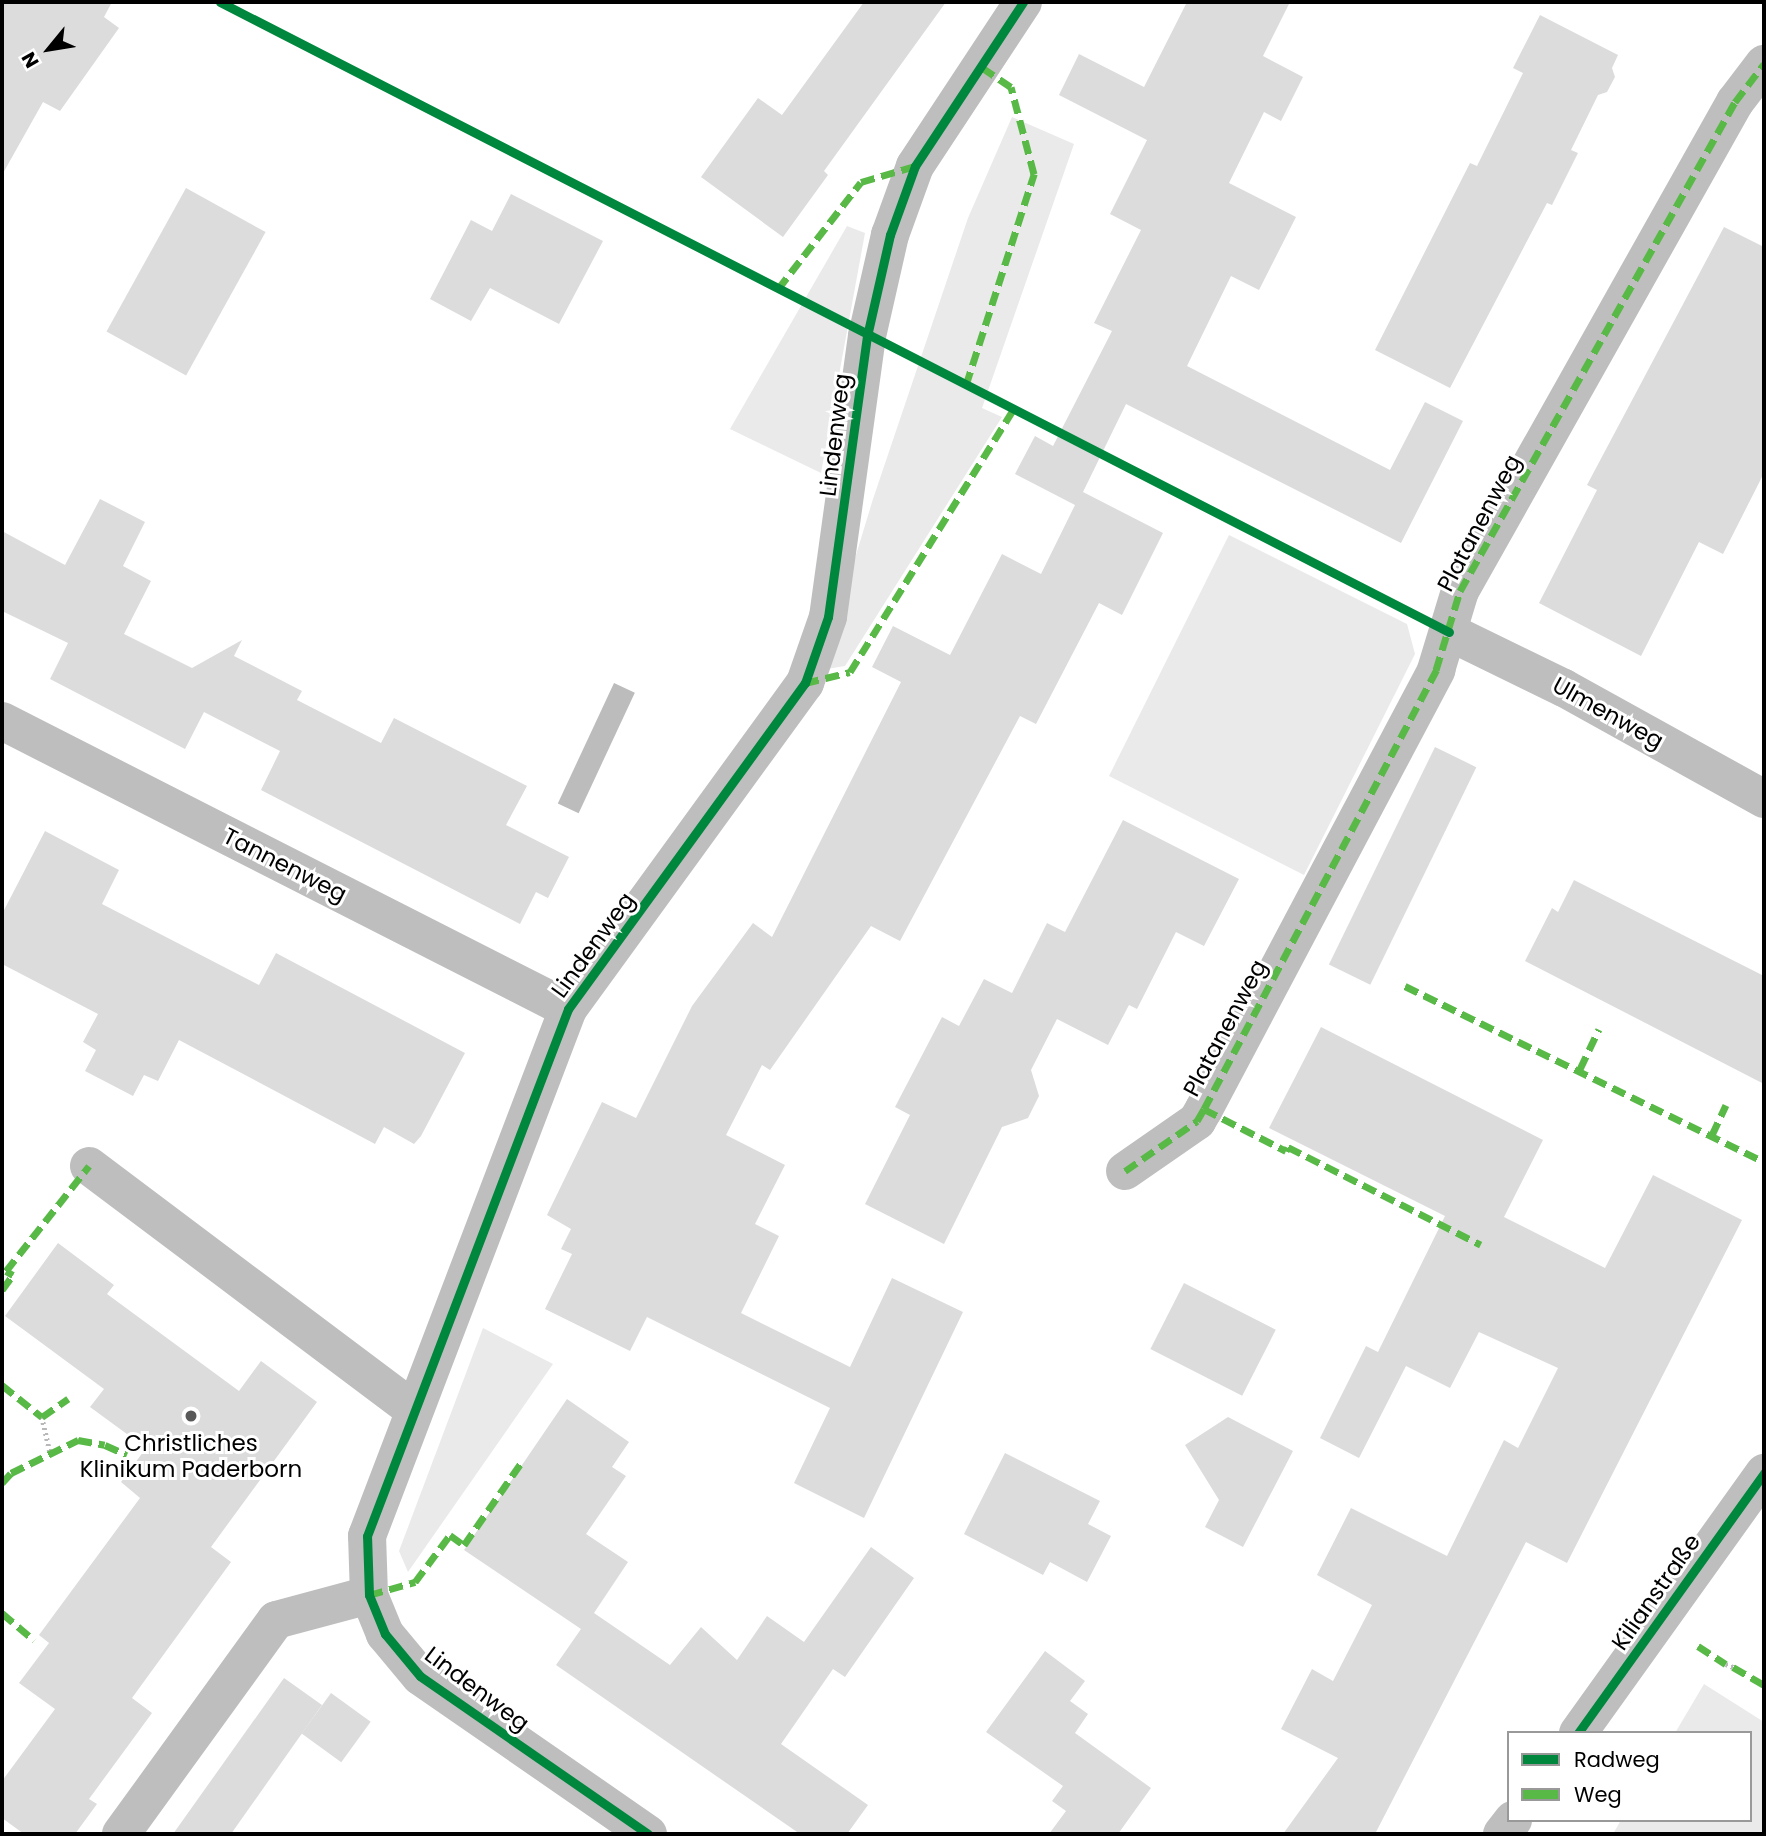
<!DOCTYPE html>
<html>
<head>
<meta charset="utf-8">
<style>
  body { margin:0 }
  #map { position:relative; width:1766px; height:1836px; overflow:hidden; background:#fff; font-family:Poppins,sans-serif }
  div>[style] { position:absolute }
  .green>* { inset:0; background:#eaeaea }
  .water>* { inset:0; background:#bcbcbc; transform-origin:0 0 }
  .building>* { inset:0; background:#dcdcdc; transform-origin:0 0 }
  .path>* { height:4.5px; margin-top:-2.25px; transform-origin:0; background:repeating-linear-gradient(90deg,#b8b8b8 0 2px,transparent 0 5.5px) }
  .minor>* { height:38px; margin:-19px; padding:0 19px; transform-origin:19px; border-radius:19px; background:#bebebe }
  .quiet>* { height:7px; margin-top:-3.5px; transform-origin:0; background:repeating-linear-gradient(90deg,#58b947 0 14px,transparent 0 21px) }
  .cycleway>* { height:9px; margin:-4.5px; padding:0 4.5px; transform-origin:4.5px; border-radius:4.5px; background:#00873e }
  .dots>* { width:19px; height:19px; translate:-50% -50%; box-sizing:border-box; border:4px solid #fff; border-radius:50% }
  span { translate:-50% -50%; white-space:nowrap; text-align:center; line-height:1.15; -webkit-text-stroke:6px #fff; paint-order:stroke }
  .street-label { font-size:23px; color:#000 }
  .poi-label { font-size:23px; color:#000 }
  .frame { position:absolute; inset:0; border:4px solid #000; pointer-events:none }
  .legend { position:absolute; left:1507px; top:1731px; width:245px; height:91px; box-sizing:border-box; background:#fff; border:2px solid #999; margin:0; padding:9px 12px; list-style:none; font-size:21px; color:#000 }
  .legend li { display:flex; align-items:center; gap:14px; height:35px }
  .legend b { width:35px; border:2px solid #999 }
  .north { position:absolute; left:14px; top:14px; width:70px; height:70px; -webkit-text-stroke:5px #fff; paint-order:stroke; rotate:240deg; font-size:19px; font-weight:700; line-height:28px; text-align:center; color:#000 }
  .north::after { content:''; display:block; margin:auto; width:24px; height:32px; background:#000; clip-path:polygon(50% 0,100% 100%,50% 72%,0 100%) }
</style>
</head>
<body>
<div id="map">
  <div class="green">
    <div style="clip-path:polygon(1012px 117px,1074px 144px,982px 408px,1002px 417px,845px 666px,821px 670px,873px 499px,968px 218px)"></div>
    <div style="clip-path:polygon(847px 226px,865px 233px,821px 473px,730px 429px)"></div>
    <div style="clip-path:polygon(1229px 535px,1407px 624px,1415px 654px,1304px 875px,1109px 776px)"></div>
    <div style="clip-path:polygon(483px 1328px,553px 1364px,408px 1572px,399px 1551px)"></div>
    <div style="clip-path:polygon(1704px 1684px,1764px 1722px,1764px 1834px,1613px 1834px,1621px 1820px,1750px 1820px,1750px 1733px,1675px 1733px)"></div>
  </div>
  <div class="water">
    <div style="left:614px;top:683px;width:23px;height:133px;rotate:25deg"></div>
  </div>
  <div class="building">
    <div style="clip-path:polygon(2px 2px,112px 2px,104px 17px,119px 28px,60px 111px,43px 102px,2px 175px)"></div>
    <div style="clip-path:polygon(864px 2px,946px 2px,824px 171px,828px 175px,783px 237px,701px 177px,758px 98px,782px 115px)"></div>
    <div style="clip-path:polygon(1187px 2px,1290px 2px,1263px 56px,1303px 77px,1281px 121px,1264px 112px,1229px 183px,1296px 217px,1259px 290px,1231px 276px,1187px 366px,1390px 470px,1425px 402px,1463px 421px,1401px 543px,1126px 404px,1083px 492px,1163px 533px,1122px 615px,1099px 603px,1036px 724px,1020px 716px,900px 941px,871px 926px,770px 1070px,762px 1065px,726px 1135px,785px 1165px,755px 1224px,779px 1236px,741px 1313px,850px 1367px,892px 1278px,963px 1312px,864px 1518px,794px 1483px,830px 1408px,647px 1317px,630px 1351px,545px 1309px,572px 1254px,561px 1249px,571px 1229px,547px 1215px,602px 1102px,636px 1118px,692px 1006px,753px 923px,772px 937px,901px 682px,872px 667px,893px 626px,950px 655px,1002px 554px,1041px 574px,1075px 505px,1015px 474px,1035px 436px,1053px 446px,1112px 331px,1094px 323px,1141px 230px,1110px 214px,1147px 140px,1059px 95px,1079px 54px,1144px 87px)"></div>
    <div style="clip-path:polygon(1540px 15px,1618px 55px,1612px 68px,1615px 77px,1607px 92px,1598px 95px,1571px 150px,1578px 153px,1552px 205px,1547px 203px,1450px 388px,1375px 350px,1470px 163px,1477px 166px,1523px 73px,1513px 68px)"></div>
    <div style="left:186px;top:188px;width:91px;height:164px;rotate:29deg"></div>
    <div style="clip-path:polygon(511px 194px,603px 241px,559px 324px,490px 288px,471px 321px,430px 299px,471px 220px,492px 231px)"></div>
    <div style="clip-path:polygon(1724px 227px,1764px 247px,1764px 473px,1723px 554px,1699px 542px,1641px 656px,1539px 603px,1597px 490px,1587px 485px)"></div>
    <div style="clip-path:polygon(100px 499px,145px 522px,123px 566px,151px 581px,124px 634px,192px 668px,242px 640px,234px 656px,302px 691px,297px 700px,381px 743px,394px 718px,527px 786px,506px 825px,569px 857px,548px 898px,536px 892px,520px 924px,261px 790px,280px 751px,204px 712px,185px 749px,50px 679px,68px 643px,2px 611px,2px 531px,65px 565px)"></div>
    <div style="left:1435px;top:747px;width:46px;height:242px;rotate:26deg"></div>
    <div style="clip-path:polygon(1123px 820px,1239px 879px,1204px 946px,1176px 932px,1137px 1009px,1129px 1005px,1108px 1045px,1057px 1019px,1031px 1070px,1039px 1096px,1028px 1118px,1002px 1127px,944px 1244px,865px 1204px,910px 1115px,895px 1107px,942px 1017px,959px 1026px,984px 979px,1012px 993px,1047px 923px,1065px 932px)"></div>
    <div style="clip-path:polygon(45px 831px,119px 870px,102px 904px,259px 985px,276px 953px,465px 1053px,421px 1136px,414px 1144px,384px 1127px,375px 1144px,179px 1040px,158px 1081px,144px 1075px,133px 1096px,85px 1071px,96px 1050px,83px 1042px,98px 1014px,2px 964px,2px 914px)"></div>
    <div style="clip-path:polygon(1574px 880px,1764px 976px,1764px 1084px,1525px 961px,1552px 908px,1558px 912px)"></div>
    <div style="clip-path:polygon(1321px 1027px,1543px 1140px,1504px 1217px,1605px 1268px,1653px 1175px,1742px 1220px,1567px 1563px,1526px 1542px,1375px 1834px,1283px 1834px,1338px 1758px,1281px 1729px,1312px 1669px,1333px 1681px,1372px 1605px,1317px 1575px,1351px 1508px,1447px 1556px,1504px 1440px,1518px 1448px,1558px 1368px,1479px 1332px,1450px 1388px,1406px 1366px,1359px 1458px,1320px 1438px,1366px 1346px,1378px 1352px,1445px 1216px,1269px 1128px)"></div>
    <div style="clip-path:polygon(58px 1243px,114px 1285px,107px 1294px,239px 1391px,261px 1361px,317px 1402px,211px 1547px,231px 1562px,132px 1698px,152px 1713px,89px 1799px,97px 1804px,75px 1834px,24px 1834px,2px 1818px,2px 1781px,55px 1709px,19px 1683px,49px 1643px,39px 1635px,140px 1498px,121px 1482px,146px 1448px,90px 1407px,104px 1389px,5px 1316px)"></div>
    <div style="left:1184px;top:1283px;width:103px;height:74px;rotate:27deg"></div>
    <div style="clip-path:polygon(567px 1399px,629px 1442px,612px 1467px,626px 1476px,586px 1534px,628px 1562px,594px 1613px,670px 1665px,701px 1627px,737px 1660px,767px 1616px,804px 1642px,871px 1547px,914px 1578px,845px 1677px,833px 1669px,781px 1744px,868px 1805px,847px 1834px,800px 1834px,556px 1665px,581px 1629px,464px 1550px)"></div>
    <div style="clip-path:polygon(1228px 1417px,1293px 1451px,1243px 1547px,1205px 1527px,1219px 1500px,1185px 1445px)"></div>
    <div style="clip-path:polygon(1005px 1453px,1100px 1501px,1088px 1524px,1111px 1536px,1087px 1582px,1050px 1562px,1043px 1575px,964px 1534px)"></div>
    <div style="clip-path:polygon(1045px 1651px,1085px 1681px,1070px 1701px,1088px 1714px,1075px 1733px,1151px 1788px,1118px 1834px,1049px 1834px,1066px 1811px,1052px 1801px,1063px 1786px,986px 1732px)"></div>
    <div style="clip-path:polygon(284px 1678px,322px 1705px,231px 1834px,173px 1834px)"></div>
    <div style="left:331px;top:1693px;width:49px;height:50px;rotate:36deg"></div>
  </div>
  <div class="path">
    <div style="left:42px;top:1417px;width:37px;rotate:77deg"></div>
    <div style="left:1726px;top:1664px;width:8px;rotate:23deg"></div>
  </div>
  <div class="minor">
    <div style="left:1449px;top:632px;width:128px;rotate:26deg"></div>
    <div style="left:1564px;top:688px;width:229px;rotate:29deg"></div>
    <div style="left:2px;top:721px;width:635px;rotate:26.97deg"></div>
    <div style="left:89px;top:1166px;width:406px;rotate:36.9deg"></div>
    <div style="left:1125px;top:1171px;width:88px;rotate:-34.8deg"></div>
    <div style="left:1197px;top:1121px;width:14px;rotate:-60deg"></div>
    <div style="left:1204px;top:1109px;width:497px;rotate:-62.1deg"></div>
    <div style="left:1436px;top:670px;width:83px;rotate:-73.1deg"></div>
    <div style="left:1460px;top:591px;width:561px;rotate:-60.65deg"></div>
    <div style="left:1735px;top:102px;width:48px;rotate:-52.7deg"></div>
    <div style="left:1578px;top:1733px;width:320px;rotate:-54.4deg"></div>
    <div style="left:121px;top:1834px;width:264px;rotate:-54.1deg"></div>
    <div style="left:276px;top:1620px;width:96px;rotate:-15deg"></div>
    <div style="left:648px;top:1834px;width:277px;rotate:-145.3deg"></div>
    <div style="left:420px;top:1676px;width:55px;rotate:-129.8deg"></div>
    <div style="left:385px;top:1634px;width:42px;rotate:-112.3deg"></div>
    <div style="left:369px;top:1595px;width:59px;rotate:-91.9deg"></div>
    <div style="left:367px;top:1536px;width:564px;rotate:-69.12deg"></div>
    <div style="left:568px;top:1009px;width:403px;rotate:-54deg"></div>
    <div style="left:805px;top:683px;width:70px;rotate:-70.8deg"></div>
    <div style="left:828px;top:617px;width:284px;rotate:-82.1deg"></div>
    <div style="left:867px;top:336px;width:104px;rotate:-77.2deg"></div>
    <div style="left:890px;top:235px;width:73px;rotate:-70.1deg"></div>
    <div style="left:915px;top:166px;width:196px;rotate:-56.6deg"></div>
    <div style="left:1502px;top:1834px;width:18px;rotate:-52deg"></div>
  </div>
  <div class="quiet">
    <div style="left:778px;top:289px;width:135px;rotate:-52.2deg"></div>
    <div style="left:861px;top:182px;width:56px;rotate:-16.5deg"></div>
    <div style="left:966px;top:385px;width:222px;rotate:-72.1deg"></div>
    <div style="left:1034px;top:174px;width:90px;rotate:-104.8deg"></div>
    <div style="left:1011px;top:87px;width:40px;rotate:-146deg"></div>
    <div style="left:805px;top:683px;width:46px;rotate:-13.7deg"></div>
    <div style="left:850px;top:672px;width:309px;rotate:-58.1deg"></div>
    <div style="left:1405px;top:986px;width:400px;rotate:26.1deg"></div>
    <div style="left:1580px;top:1069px;width:44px;rotate:-64.6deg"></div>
    <div style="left:1204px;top:1109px;width:92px;rotate:27.1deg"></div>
    <div style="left:1286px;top:1151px;width:4px;rotate:-63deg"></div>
    <div style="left:1288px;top:1147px;width:216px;rotate:26.9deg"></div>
    <div style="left:1712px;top:1135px;width:33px;rotate:-65deg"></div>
    <div style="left:1125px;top:1171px;width:88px;rotate:-34.8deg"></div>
    <div style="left:1197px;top:1121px;width:14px;rotate:-60deg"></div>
    <div style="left:1204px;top:1109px;width:497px;rotate:-62.1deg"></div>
    <div style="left:1436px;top:670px;width:83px;rotate:-73.1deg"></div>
    <div style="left:1460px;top:591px;width:561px;rotate:-60.65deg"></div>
    <div style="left:1735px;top:102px;width:48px;rotate:-52.7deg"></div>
    <div style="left:2px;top:1290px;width:19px;rotate:-54deg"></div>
    <div style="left:13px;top:1275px;width:8px;rotate:-150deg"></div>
    <div style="left:6px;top:1271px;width:134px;rotate:-51.7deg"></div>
    <div style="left:2px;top:1385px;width:51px;rotate:38.7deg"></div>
    <div style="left:42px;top:1417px;width:32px;rotate:-35deg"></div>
    <div style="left:2px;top:1483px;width:13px;rotate:-48deg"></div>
    <div style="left:11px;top:1473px;width:75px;rotate:-26.2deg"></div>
    <div style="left:78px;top:1440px;width:27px;rotate:10deg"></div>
    <div style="left:105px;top:1445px;width:24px;rotate:24deg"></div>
    <div style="left:369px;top:1595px;width:48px;rotate:-15.8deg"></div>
    <div style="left:415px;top:1582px;width:59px;rotate:-53.3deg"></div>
    <div style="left:450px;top:1535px;width:17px;rotate:36deg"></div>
    <div style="left:464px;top:1545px;width:100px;rotate:-55.2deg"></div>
    <div style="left:2px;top:1613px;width:42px;rotate:40.2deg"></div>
    <div style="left:1698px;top:1646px;width:33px;rotate:33deg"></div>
    <div style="left:1733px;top:1667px;width:36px;rotate:30deg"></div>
  </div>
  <div class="cycleway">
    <div style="left:220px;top:2px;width:1381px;rotate:27.14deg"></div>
    <div style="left:1578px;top:1733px;width:320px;rotate:-54.4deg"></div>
    <div style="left:648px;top:1834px;width:277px;rotate:-145.3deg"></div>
    <div style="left:420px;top:1676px;width:55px;rotate:-129.8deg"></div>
    <div style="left:385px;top:1634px;width:42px;rotate:-112.3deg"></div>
    <div style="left:369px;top:1595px;width:59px;rotate:-91.9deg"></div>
    <div style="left:367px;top:1536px;width:564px;rotate:-69.12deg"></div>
    <div style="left:568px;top:1009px;width:403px;rotate:-54deg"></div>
    <div style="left:805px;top:683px;width:70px;rotate:-70.8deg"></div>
    <div style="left:828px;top:617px;width:284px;rotate:-82.1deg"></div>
    <div style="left:867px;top:336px;width:104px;rotate:-77.2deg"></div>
    <div style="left:890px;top:235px;width:73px;rotate:-70.1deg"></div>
    <div style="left:915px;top:166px;width:196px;rotate:-56.6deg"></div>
  </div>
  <div class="dots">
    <div style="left:191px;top:1416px;background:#595959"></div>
  </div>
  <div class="street-label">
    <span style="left:835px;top:435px;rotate:-83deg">Lindenweg</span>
    <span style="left:1479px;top:523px;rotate:-62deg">Platanenweg</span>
    <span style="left:1608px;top:713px;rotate:29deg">Ulmenweg</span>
    <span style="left:285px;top:865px;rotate:27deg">Tannenweg</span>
    <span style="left:593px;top:945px;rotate:-54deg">Lindenweg</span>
    <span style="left:1225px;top:1028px;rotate:-62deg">Platanenweg</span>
    <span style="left:1656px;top:1592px;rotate:-55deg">Kilianstraße</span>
    <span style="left:477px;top:1689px;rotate:37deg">Lindenweg</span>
  </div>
  <div class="poi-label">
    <span style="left:191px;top:1456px">Christliches<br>Klinikum Paderborn</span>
  </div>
  <div class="frame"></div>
  <ul class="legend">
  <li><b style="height:9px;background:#00873e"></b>Radweg</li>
  <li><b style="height:9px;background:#58b947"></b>Weg</li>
  </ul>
  <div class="north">N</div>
</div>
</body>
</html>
